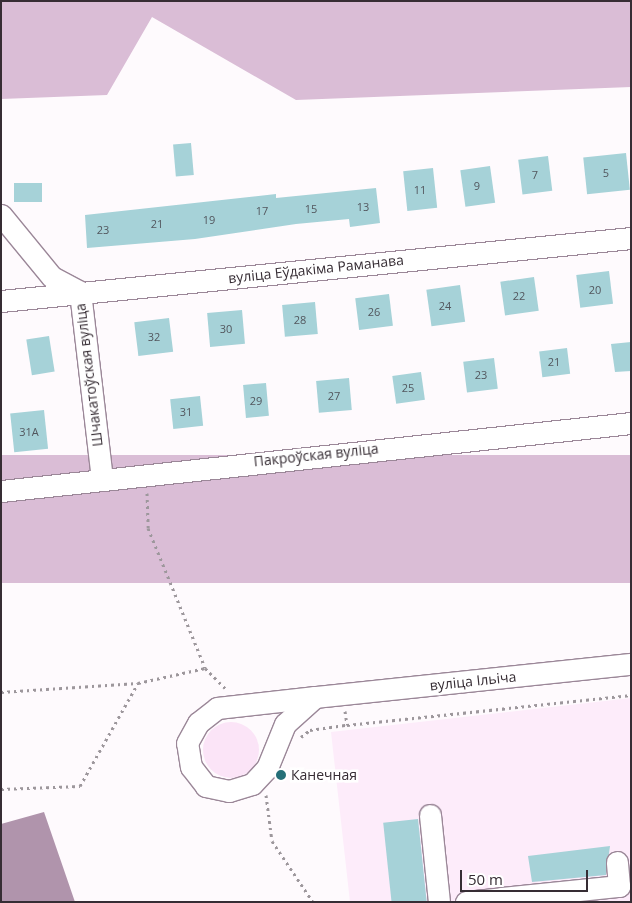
<!DOCTYPE html>
<html>
<head>
<meta charset="utf-8">
<style>
  body { margin:0 }
  #map { position:relative; width:632px; height:903px; overflow:hidden; background:#fefafd; font-family:"Open Sans",sans-serif }
  div>[style] { position:absolute }
  .built>* { inset:0; background:#fdecfa }
  .green>* { inset:0; background:#fbe4f7 }
  .round { border-radius:50% }
  .forest>* { inset:0; background:#dabdd6; transform-origin:0 0 }
  .water>* { inset:0; background:#b094ac }
  .building>* { inset:0; background:#a6d2d8; transform-origin:0 0 }
  .path>* { height:3px; margin-top:-1.5px; transform-origin:0; background:repeating-linear-gradient(90deg,#9d979c 0 2.5px,transparent 0 6.5px) }
  .roads { filter:drop-shadow(1px 0 #9b8798) drop-shadow(-1px 0 #9b8798) drop-shadow(0 1px #9b8798) drop-shadow(0 -1px #9b8798) }
  .minor>* { height:21px; margin:-10.5px; padding:0 10.5px; transform-origin:10.5px; border-radius:10.5px; background:#fff }
  .dots>* { width:14px; height:14px; translate:-50% -50%; box-sizing:border-box; border:2px solid #fff; border-radius:50% }
  span { translate:-50% -50%; white-space:nowrap; text-align:center; line-height:1.15; -webkit-text-stroke:5px #fff; paint-order:stroke }
  .number-label { font-size:11px; color:#52565d }
  .number-label span { -webkit-text-stroke-width:0 }
  .street-label { font-size:14px; color:#362d34 }
  .poi-label { font-size:14px; color:#362d34 }
  .left { translate:0 -50%; text-align:left }
  .frame { position:absolute; inset:0; border:2px solid #362d34; pointer-events:none }
  .scale { position:absolute; left:460px; top:870px; width:128px; height:22px; box-sizing:border-box; border:2px solid #362d34; border-top:0; padding-left:6px; font-size:15px; line-height:18px; white-space:nowrap; color:#362d34; -webkit-text-stroke:4px #fff; paint-order:stroke }
</style>
</head>
<body>
<div id="map">
  <div class="built">
    <div style="clip-path:polygon(631px 698px,631px 902px,350px 902px,331px 732px)"></div>
  </div>
  <div class="green">
    <div class="round" style="left:203px;top:722px;width:56px;height:56px"></div>
  </div>
  <div class="forest">
    <div style="clip-path:polygon(1px 1px,631px 1px,631px 87px,296px 100px,152px 17px,107px 95px,1px 99px)"></div>
    <div style="left:631px;top:455px;width:128px;height:633px;rotate:90deg"></div>
  </div>
  <div class="water">
    <div style="clip-path:polygon(44px 812px,75px 902px,1px 902px,1px 824px)"></div>
  </div>
  <div class="building">
    <div style="left:191px;top:143px;width:32px;height:18px;rotate:85deg"></div>
    <div style="left:626px;top:153px;width:37px;height:43px;rotate:84deg"></div>
    <div style="left:548px;top:156px;width:35px;height:30px;rotate:83deg"></div>
    <div style="left:490px;top:166px;width:37px;height:30px;rotate:82deg"></div>
    <div style="left:433px;top:168px;width:40px;height:30px;rotate:84deg"></div>
    <div style="left:14px;top:183px;width:28px;height:19px"></div>
    <div style="clip-path:polygon(376px 188px,380px 223px,350px 227px,349px 219px,296px 224px,195px 239px,87px 248px,85px 215px,276px 194px,276px 198px)"></div>
    <div style="left:609px;top:271px;width:33px;height:33px;rotate:83deg"></div>
    <div style="left:534px;top:277px;width:34px;height:34px;rotate:82deg"></div>
    <div style="left:460px;top:285px;width:37px;height:34px;rotate:82deg"></div>
    <div style="left:389px;top:294px;width:32px;height:34px;rotate:83deg"></div>
    <div style="left:315px;top:302px;width:32px;height:33px;rotate:85deg"></div>
    <div style="left:242px;top:310px;width:34px;height:35px;rotate:85deg"></div>
    <div style="left:169px;top:318px;width:34px;height:35px;rotate:83deg"></div>
    <div style="left:49px;top:336px;width:36px;height:23px;rotate:81deg"></div>
    <div style="clip-path:polygon(631px 342px,631px 371px,615px 372px,611px 344px)"></div>
    <div style="left:567px;top:348px;width:26px;height:28px;rotate:83deg"></div>
    <div style="left:494px;top:358px;width:31px;height:31px;rotate:83deg"></div>
    <div style="left:421px;top:372px;width:28px;height:29px;rotate:82deg"></div>
    <div style="left:349px;top:378px;width:32px;height:33px;rotate:85deg"></div>
    <div style="left:266px;top:383px;width:33px;height:23px;rotate:85deg"></div>
    <div style="left:200px;top:396px;width:30px;height:30px;rotate:84deg"></div>
    <div style="left:44px;top:410px;width:39px;height:34px;rotate:84deg"></div>
    <div style="left:418px;top:819px;width:83px;height:35px;rotate:84deg"></div>
    <div style="clip-path:polygon(610px 846px,606px 875px,532px 882px,528px 856px)"></div>
  </div>
  <div class="path">
    <div style="left:147px;top:493px;width:35px;rotate:88deg"></div>
    <div style="left:148px;top:528px;width:151px;rotate:67.8deg"></div>
    <div style="left:205px;top:668px;width:30px;rotate:45deg"></div>
    <div style="left:1px;top:692px;width:137px;rotate:-3.8deg"></div>
    <div style="left:138px;top:683px;width:69px;rotate:-12.6deg"></div>
    <div style="left:345px;top:711px;width:14px;rotate:82deg"></div>
    <div style="left:301px;top:737px;width:11px;rotate:-38deg"></div>
    <div style="left:310px;top:730px;width:37px;rotate:-8deg"></div>
    <div style="left:347px;top:725px;width:286px;rotate:-6deg"></div>
    <div style="left:1px;top:789px;width:79px;rotate:-2.2deg"></div>
    <div style="left:80px;top:786px;width:118px;rotate:-60.6deg"></div>
    <div style="left:266px;top:795px;width:46px;rotate:82.6deg"></div>
    <div style="left:272px;top:841px;width:73px;rotate:56.1deg"></div>
  </div>
  <div class="roads">
    <div class="minor">
      <div style="left:1px;top:215px;width:80px;rotate:50.6deg"></div>
      <div style="left:52px;top:277px;width:32px;rotate:28deg"></div>
      <div style="left:80px;top:292px;width:189px;rotate:83.3deg"></div>
      <div style="left:1px;top:301px;width:633px;rotate:-5.71deg"></div>
      <div style="left:1px;top:491px;width:634px;rotate:-6.16deg"></div>
      <div style="left:315px;top:697px;width:40px;rotate:138deg"></div>
      <div style="left:285px;top:724px;width:48px;rotate:112.2deg"></div>
      <div style="left:267px;top:768px;width:22px;rotate:133deg"></div>
      <div style="left:252px;top:784px;width:24px;rotate:163deg"></div>
      <div style="left:229px;top:791px;width:24px;rotate:-168deg"></div>
      <div style="left:206px;top:786px;width:24px;rotate:-128deg"></div>
      <div style="left:191px;top:767px;width:24px;rotate:-99deg"></div>
      <div style="left:187px;top:743px;width:23px;rotate:-61deg"></div>
      <div style="left:198px;top:723px;width:24px;rotate:-38deg"></div>
      <div style="left:217px;top:708px;width:99px;rotate:-6.4deg"></div>
      <div style="left:315px;top:697px;width:318px;rotate:-6deg"></div>
      <div style="left:430px;top:815px;width:87px;rotate:84.1deg"></div>
      <div style="left:502px;top:898px;width:118px;rotate:-5.9deg"></div>
      <div style="left:619px;top:886px;width:24px;rotate:-95deg"></div>
      <div style="left:466px;top:902px;width:36px;rotate:-6deg"></div>
      <div style="left:502px;top:898px;width:4px;rotate:90deg"></div>
    </div>
  </div>
  <div class="dots">
    <div style="left:281px;top:775px;background:#256f78"></div>
  </div>
  <div class="number-label">
    <span style="left:606px;top:173px">5</span>
    <span style="left:535px;top:175px">7</span>
    <span style="left:477px;top:186px">9</span>
    <span style="left:420px;top:190px">11</span>
    <span style="left:363px;top:207px">13</span>
    <span style="left:311px;top:209px">15</span>
    <span style="left:262px;top:211px">17</span>
    <span style="left:209px;top:220px">19</span>
    <span style="left:157px;top:224px">21</span>
    <span style="left:103px;top:230px">23</span>
    <span style="left:595px;top:290px">20</span>
    <span style="left:519px;top:296px">22</span>
    <span style="left:445px;top:306px">24</span>
    <span style="left:374px;top:312px">26</span>
    <span style="left:300px;top:320px">28</span>
    <span style="left:226px;top:329px">30</span>
    <span style="left:154px;top:337px">32</span>
    <span style="left:554px;top:362px">21</span>
    <span style="left:481px;top:375px">23</span>
    <span style="left:408px;top:388px">25</span>
    <span style="left:334px;top:396px">27</span>
    <span style="left:256px;top:401px">29</span>
    <span style="left:186px;top:412px">31</span>
    <span style="left:29px;top:432px">31А</span>
  </div>
  <div class="street-label">
    <span style="left:316px;top:269px;rotate:-6deg">вуліца Еўдакіма Раманава</span>
    <span style="left:89px;top:375px;rotate:-97deg">Шчакатоўская вуліца</span>
    <span style="left:316px;top:455px;rotate:-6deg">Пакроўская вуліца</span>
    <span style="left:473px;top:681px;rotate:-6deg">вуліца Ільіча</span>
  </div>
  <div class="poi-label">
    <span class="left" style="left:291px;top:775px">Канечная</span>
  </div>
  <div class="frame"></div>
  <div class="scale">50 m</div>
</div>
</body>
</html>
